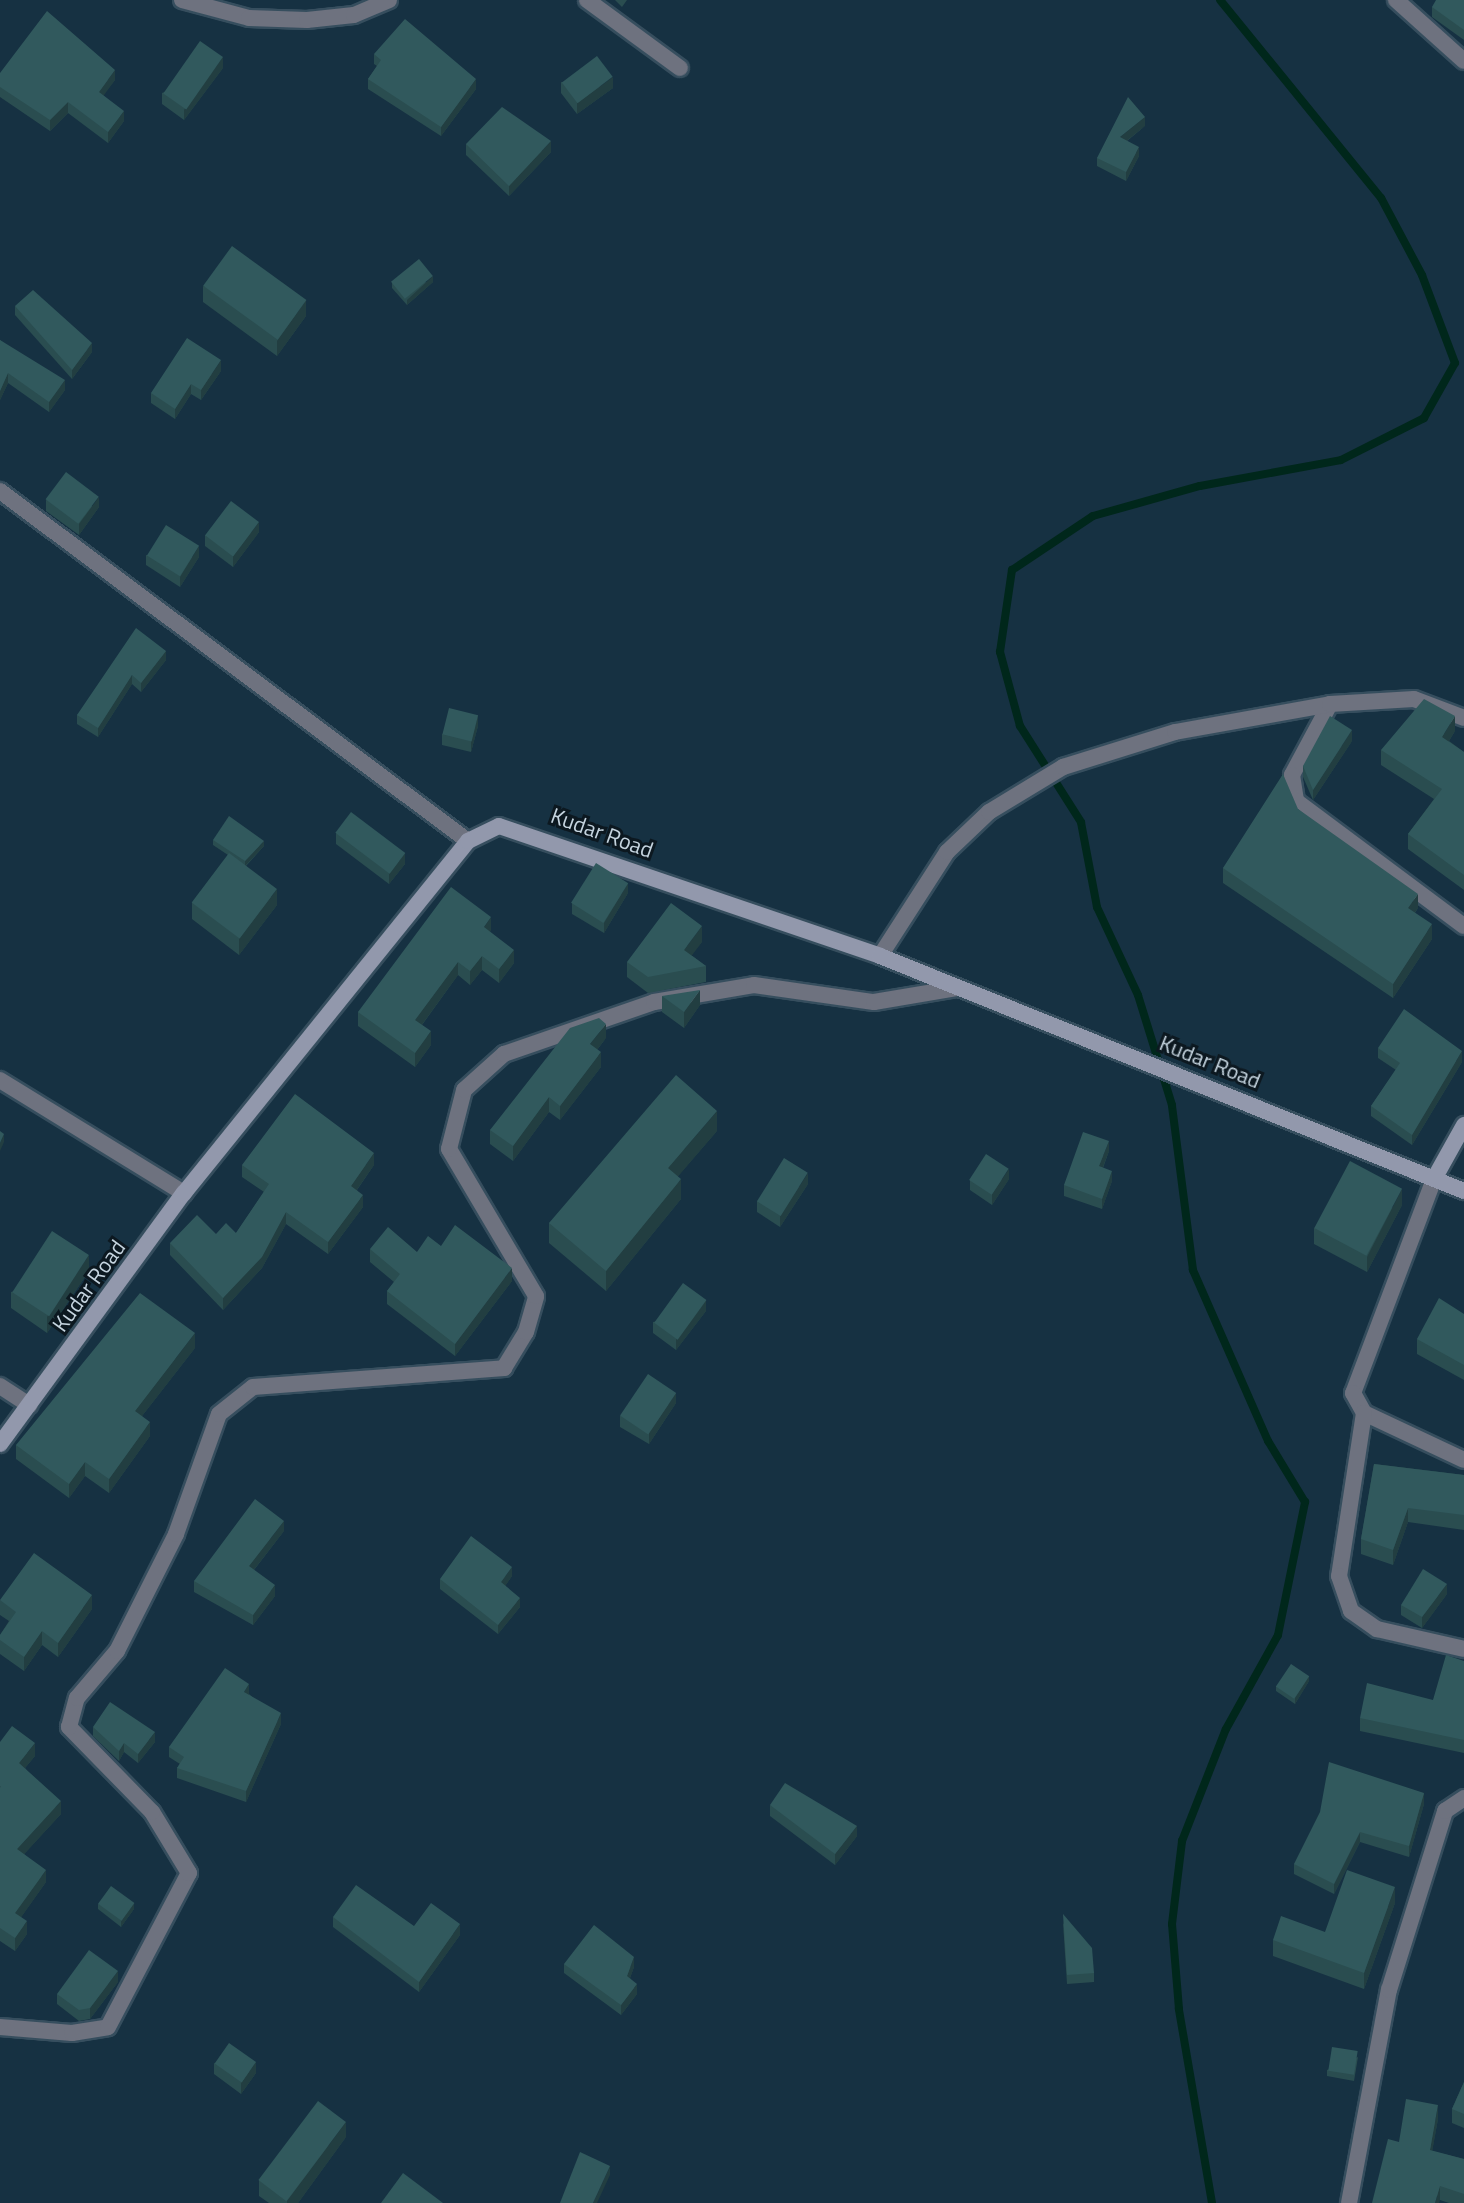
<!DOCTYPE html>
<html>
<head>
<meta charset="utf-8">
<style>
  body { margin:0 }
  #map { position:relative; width:1464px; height:2203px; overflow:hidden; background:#163142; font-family:"Titillium Web",sans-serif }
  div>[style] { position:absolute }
  .stream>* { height:8px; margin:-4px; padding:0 4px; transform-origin:4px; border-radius:4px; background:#00271b }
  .roads { filter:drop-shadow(2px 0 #364e5e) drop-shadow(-2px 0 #364e5e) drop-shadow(0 2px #364e5e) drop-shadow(0 -2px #364e5e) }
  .street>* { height:16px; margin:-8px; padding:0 8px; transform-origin:8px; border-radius:8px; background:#6e727f }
  .secondary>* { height:16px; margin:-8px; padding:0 8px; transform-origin:8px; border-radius:8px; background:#9298ac }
  .wall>* { inset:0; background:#2a4d50 }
  .shaded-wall>* { inset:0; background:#223e41 }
  .building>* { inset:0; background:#31595d; transform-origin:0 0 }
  span { translate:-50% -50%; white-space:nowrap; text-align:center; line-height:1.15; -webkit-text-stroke:6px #0c1820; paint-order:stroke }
  .street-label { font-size:22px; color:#c5d4df }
</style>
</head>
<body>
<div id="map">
  <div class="stream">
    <div style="left:1212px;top:2203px;width:197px;rotate:-99.7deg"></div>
    <div style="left:1179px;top:2009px;width:85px;rotate:-94.7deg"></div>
    <div style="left:1172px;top:1924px;width:84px;rotate:-83.1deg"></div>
    <div style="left:1182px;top:1841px;width:120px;rotate:-68.6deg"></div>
    <div style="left:1226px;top:1729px;width:107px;rotate:-61deg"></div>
    <div style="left:1278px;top:1635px;width:136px;rotate:-78.5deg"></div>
    <div style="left:1305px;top:1502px;width:71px;rotate:-121.2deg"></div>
    <div style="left:1268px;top:1441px;width:187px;rotate:-113.7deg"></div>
    <div style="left:1193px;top:1270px;width:166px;rotate:-97.3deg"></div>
    <div style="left:1172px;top:1105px;width:115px;rotate:-107.2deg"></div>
    <div style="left:1138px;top:995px;width:97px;rotate:-115deg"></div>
    <div style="left:1097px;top:907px;width:86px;rotate:-100.7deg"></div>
    <div style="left:1081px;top:822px;width:114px;rotate:-122.4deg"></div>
    <div style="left:1020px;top:726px;width:77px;rotate:-105.1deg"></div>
    <div style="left:1000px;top:652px;width:83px;rotate:-81.7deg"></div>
    <div style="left:1012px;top:570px;width:97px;rotate:-33.7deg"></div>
    <div style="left:1093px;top:516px;width:111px;rotate:-15.7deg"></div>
    <div style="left:1200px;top:486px;width:143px;rotate:-10.4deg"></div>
    <div style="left:1341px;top:460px;width:93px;rotate:-26.8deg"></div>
    <div style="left:1424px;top:418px;width:63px;rotate:-60.6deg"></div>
    <div style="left:1455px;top:363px;width:94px;rotate:-110.6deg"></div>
    <div style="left:1422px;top:275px;width:87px;rotate:-118deg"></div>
    <div style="left:1381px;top:198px;width:255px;rotate:-129.1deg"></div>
  </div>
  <div class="roads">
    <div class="street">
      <div style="left:182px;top:0;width:69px;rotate:15deg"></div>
      <div style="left:249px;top:18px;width:58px;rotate:2deg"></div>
      <div style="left:307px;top:20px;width:47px;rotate:-6.1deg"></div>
      <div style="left:354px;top:15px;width:38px;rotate:-23deg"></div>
      <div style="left:587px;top:0;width:115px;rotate:36.2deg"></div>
      <div style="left:1396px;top:0;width:91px;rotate:41.9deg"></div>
      <div style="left:0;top:491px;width:584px;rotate:36.79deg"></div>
      <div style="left:1330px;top:704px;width:81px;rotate:118.2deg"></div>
      <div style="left:1292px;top:775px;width:26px;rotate:81deg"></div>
      <div style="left:1296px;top:801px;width:209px;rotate:36.7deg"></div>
      <div style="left:880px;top:956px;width:124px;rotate:-57.2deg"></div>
      <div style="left:947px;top:852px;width:58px;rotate:-43.6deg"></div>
      <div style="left:989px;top:812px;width:87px;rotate:-31.3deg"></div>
      <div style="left:1063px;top:767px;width:117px;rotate:-17.4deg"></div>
      <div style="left:1175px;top:732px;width:158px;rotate:-10.2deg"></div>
      <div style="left:1330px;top:704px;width:84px;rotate:-3.4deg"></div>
      <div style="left:1414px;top:699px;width:53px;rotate:20.8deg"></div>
      <div style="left:0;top:1080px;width:216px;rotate:31.6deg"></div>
      <div style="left:1434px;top:1179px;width:229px;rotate:110.7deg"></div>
      <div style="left:1353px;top:1393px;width:23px;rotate:61deg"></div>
      <div style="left:1364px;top:1413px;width:110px;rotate:25.2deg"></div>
      <div style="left:0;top:1386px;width:35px;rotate:33deg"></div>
      <div style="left:1364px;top:1413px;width:165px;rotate:98.7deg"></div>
      <div style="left:1339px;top:1576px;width:37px;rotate:71deg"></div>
      <div style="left:1351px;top:1611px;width:32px;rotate:35deg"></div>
      <div style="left:1377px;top:1629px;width:89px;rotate:12.9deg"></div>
      <div style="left:0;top:2027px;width:72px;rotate:4.8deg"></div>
      <div style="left:72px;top:2033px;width:36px;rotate:-9deg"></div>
      <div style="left:108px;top:2027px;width:174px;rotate:-62.3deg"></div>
      <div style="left:189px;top:1873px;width:71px;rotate:-121.2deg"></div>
      <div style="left:152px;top:1812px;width:119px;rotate:-134.3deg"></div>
      <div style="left:69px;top:1727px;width:30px;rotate:-75deg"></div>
      <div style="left:77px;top:1698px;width:62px;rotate:-49.6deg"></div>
      <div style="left:117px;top:1651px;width:131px;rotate:-63.2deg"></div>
      <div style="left:176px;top:1534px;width:127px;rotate:-70.3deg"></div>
      <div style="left:219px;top:1414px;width:43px;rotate:-38.5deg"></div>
      <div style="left:253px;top:1387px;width:252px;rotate:-4.3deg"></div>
      <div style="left:504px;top:1368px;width:42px;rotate:-58.6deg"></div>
      <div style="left:526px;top:1332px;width:37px;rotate:-74deg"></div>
      <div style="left:536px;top:1296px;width:171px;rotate:-120.6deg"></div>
      <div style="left:449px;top:1149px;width:61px;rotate:-75.7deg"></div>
      <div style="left:464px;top:1090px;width:54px;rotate:-42deg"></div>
      <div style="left:504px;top:1054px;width:159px;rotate:-19.1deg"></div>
      <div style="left:654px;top:1002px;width:101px;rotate:-9.6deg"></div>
      <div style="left:754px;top:985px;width:121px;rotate:8.1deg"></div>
      <div style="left:874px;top:1002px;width:85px;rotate:-9.5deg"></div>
      <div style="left:1349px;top:2203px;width:217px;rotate:-79.4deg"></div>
      <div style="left:1389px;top:1990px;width:188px;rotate:-72.6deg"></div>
      <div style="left:1445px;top:1811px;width:23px;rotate:-34deg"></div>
    </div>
    <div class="secondary">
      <div style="left:1434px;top:1179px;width:62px;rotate:-60.9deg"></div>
      <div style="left:0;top:1444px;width:311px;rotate:-53.8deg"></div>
      <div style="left:184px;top:1193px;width:452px;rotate:-51.1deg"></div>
      <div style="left:468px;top:841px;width:34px;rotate:-26deg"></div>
      <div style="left:499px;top:826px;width:403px;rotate:18.8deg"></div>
      <div style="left:880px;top:956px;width:630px;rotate:21.92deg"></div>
    </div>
  </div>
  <div class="wall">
    <div style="clip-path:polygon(615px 0,627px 0,622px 7px)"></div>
    <div style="clip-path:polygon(1464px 0,1464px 40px,1432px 17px,1432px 7px)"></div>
    <div style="clip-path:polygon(374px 54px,476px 89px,441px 136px,368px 89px,368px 79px,377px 66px,374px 64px)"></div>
    <div style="clip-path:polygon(223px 68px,184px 120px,162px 104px,162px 93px)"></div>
    <div style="clip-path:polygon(0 73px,115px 80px,103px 95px,124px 121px,108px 143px,68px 113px,50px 131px,0 97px)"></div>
    <div style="clip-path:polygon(561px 82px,613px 88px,577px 114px,561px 93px)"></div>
    <div style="clip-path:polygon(1145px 126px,1127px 141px,1139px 156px,1126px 181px,1097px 166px,1097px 158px)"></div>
    <div style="clip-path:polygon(466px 144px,551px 152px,509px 196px,466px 155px)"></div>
    <div style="clip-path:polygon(433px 282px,407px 305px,392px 288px,392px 283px)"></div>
    <div style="clip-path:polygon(203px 286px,306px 316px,277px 356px,203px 302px)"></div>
    <div style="clip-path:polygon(15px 306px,92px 352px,72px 379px,15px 315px)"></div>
    <div style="clip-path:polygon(0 340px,65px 390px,49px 412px,8px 383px,0 400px)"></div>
    <div style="clip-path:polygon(221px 371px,201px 400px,191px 394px,175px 419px,151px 403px,151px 393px)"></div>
    <div style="clip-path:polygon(46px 500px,99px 507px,79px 535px,46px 511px)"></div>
    <div style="clip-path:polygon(259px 532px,233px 567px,205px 546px,205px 535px)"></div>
    <div style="clip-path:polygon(146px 555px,199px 557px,180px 587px,146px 565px)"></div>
    <div style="clip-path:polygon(166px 651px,166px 660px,141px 692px,132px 684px,98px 737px,77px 724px,77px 715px)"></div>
    <div style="clip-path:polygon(478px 726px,471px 752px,442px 745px,442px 734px)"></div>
    <div style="clip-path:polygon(1455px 731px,1449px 741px,1464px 752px,1464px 890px,1408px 849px,1408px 834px,1434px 799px,1381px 765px,1381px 750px)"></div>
    <div style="clip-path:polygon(1352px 741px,1313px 800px,1303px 777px,1303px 766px)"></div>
    <div style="clip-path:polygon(1298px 809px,1418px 908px,1415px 913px,1432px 939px,1393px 998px,1223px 883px,1223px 868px)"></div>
    <div style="clip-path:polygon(336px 833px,405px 864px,389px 884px,336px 844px)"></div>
    <div style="clip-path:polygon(213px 840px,264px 846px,246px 866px,277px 905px,239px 955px,192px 919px,192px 903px,228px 855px,213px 845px)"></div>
    <div style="clip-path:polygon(628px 893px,604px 933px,572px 914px,572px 903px)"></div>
    <div style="clip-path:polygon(491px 930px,490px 932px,514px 963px,499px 983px,482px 970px,470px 985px,458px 975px,422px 1025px,431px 1045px,415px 1067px,358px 1026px,358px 1012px)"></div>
    <div style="clip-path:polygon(702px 942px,691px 955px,706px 966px,706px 982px,648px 993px,627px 977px,627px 962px)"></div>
    <div style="clip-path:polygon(662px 996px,700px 1005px,684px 1028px,662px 1012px)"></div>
    <div style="clip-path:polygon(606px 1038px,597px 1050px,601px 1067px,560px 1120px,549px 1112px,513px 1161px,490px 1144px,490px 1130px)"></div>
    <div style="clip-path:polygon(1378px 1048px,1462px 1062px,1412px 1145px,1371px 1116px,1371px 1106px,1396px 1070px,1378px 1058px)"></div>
    <div style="clip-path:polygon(717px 1131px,678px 1176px,681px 1199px,606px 1291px,549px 1243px,549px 1223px)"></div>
    <div style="clip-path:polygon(1109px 1151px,1103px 1168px,1112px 1181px,1102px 1209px,1064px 1196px,1064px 1185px)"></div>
    <div style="clip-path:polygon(242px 1165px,374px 1165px,357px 1190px,363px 1207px,328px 1254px,286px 1224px,262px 1268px,223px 1310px,170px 1255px,170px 1243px,216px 1234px,236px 1233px,264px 1192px,242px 1177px)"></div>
    <div style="clip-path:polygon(1009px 1179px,992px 1205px,970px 1190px,970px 1180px)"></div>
    <div style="clip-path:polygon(808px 1184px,780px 1227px,757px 1212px,757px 1201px)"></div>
    <div style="clip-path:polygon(1402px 1205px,1367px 1272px,1314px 1244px,1314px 1228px)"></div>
    <div style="clip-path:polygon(441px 1246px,512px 1281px,455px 1356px,387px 1304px,387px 1291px,394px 1282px,370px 1262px,370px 1249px,417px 1252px)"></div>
    <div style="clip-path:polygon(89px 1271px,47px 1333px,11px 1308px,11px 1292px)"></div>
    <div style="clip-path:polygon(706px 1311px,676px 1350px,653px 1333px,653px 1322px)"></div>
    <div style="clip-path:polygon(1464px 1314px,1464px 1380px,1417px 1354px,1417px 1339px)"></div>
    <div style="clip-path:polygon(195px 1348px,142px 1416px,150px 1436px,109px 1493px,85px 1476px,69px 1498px,16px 1459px,16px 1445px)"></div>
    <div style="clip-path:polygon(676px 1403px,649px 1444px,620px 1427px,620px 1416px)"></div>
    <div style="clip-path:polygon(1374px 1464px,1464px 1475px,1464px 1530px,1408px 1522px,1393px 1565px,1361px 1554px,1361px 1539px)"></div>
    <div style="clip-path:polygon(284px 1531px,254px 1570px,275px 1596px,253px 1625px,194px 1592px,194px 1581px)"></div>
    <div style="clip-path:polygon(512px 1576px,505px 1586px,520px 1607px,498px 1634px,440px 1589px,440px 1579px)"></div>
    <div style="clip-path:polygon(1447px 1594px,1422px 1628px,1401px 1615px,1401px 1605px)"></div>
    <div style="clip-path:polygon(0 1600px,92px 1609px,58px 1657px,42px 1645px,24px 1671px,0 1654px,0 1635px,9px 1621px,0 1615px)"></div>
    <div style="clip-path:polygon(1464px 1661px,1464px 1753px,1360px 1731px,1360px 1718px,1433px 1700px)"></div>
    <div style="clip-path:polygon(1309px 1681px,1295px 1704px,1276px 1691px,1276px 1686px)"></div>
    <div style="clip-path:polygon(249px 1694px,281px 1724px,246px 1802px,177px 1778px,177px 1768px,180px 1764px,169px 1757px,169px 1747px)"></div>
    <div style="clip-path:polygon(93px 1727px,155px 1742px,138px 1763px,124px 1752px,119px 1761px,93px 1736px)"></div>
    <div style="clip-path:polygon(0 1742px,35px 1756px,25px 1768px,61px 1814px,24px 1854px,46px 1882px,21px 1917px,27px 1934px,15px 1951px,0 1941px)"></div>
    <div style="clip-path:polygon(1424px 1793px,1424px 1804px,1409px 1857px,1360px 1842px,1334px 1894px,1294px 1874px,1294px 1864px)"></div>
    <div style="clip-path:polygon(770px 1805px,857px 1836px,835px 1865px,770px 1816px)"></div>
    <div style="clip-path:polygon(1395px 1903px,1364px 1989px,1273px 1956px,1273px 1940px,1325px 1932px)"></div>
    <div style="clip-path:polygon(98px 1904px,134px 1909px,121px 1927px,98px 1909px)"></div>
    <div style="clip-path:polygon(333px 1917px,414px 1926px,460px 1935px,419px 1992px,333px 1927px)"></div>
    <div style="clip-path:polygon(1063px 1923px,1094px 1973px,1094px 1982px,1067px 1984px)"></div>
    <div style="clip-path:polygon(564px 1964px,634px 1967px,630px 1978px,637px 1994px,621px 2015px,564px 1973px)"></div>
    <div style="clip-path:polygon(118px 1982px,90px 2019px,79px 2021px,57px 2004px,57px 1994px)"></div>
    <div style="clip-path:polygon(1358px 2057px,1354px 2081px,1327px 2076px,1327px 2070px)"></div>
    <div style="clip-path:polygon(214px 2063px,256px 2073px,241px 2094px,214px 2074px)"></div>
    <div style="clip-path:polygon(1464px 2082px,1464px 2128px,1452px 2123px,1452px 2109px)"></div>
    <div style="clip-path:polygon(1438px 2119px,1432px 2151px,1464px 2159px,1464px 2203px,1449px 2203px,1440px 2200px,1399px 2142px)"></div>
    <div style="clip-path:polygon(346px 2137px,298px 2203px,269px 2203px,259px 2196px,259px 2180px)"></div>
  </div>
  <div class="shaded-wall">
    <div style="clip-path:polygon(223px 57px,223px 68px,184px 120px,184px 110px)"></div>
    <div style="clip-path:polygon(115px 70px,115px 80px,99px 102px,99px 92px)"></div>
    <div style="clip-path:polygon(613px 77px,613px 88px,577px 114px,577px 103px)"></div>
    <div style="clip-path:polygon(476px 79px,476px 89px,441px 136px,441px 127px)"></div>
    <div style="clip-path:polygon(68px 102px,68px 113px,50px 131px,50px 120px)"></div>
    <div style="clip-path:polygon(124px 111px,124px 121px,108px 143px,108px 132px)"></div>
    <div style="clip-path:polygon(1145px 117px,1145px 126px,1120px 146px,1120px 137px)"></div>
    <div style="clip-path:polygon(551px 141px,551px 152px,509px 196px,509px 186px)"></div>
    <div style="clip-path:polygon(1139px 147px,1139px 156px,1126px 181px,1126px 172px)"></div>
    <div style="clip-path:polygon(433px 276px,433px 282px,407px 305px,407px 300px)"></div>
    <div style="clip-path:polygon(306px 300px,306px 316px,277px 356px,277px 341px)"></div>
    <div style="clip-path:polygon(92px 343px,92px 352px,72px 379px,72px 370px)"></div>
    <div style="clip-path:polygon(221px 360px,221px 371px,201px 400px,201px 390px)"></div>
    <div style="clip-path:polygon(8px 373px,8px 383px,0 400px,0 391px)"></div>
    <div style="clip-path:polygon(65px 380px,65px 390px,49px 412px,49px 402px)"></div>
    <div style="clip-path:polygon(191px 384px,191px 394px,175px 419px,175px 409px)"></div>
    <div style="clip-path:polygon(99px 497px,99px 507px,79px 535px,79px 524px)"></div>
    <div style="clip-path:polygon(259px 522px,259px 532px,233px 567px,233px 556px)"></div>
    <div style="clip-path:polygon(199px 546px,199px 557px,180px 587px,180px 577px)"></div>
    <div style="clip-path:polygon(166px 651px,166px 660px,141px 692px,141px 683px)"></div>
    <div style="clip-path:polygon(132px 675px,132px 684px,98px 737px,98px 728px)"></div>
    <div style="clip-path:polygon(478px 715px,478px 726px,471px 752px,471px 741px)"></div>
    <div style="clip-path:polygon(1455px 716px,1455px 731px,1442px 752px,1442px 737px)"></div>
    <div style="clip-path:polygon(1352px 730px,1352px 741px,1313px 800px,1313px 790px)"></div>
    <div style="clip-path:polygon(264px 841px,264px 846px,245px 866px,245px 861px)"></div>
    <div style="clip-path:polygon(405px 853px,405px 864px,389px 884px,389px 874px)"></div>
    <div style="clip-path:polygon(628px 883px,628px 893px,604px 933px,604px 923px)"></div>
    <div style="clip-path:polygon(277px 889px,277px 905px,239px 955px,239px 939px)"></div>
    <div style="clip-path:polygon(1418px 894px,1418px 908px,1408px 922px,1408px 908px)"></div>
    <div style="clip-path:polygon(491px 917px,491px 930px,484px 941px,484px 927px)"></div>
    <div style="clip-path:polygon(1432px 924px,1432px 939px,1393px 998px,1393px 984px)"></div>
    <div style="clip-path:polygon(702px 926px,702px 942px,684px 966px,684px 950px)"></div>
    <div style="clip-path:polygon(514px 950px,514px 963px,499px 983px,499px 969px)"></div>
    <div style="clip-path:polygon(482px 956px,482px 970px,470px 985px,470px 971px)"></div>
    <div style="clip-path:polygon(458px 962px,458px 975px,415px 1034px,415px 1020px)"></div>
    <div style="clip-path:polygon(700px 990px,700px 1005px,684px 1028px,684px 1012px)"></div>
    <div style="clip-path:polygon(606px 1024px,606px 1038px,590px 1059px,590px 1044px)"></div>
    <div style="clip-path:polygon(431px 1031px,431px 1045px,415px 1067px,415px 1053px)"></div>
    <div style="clip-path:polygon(1462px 1051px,1462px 1062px,1412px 1145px,1412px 1135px)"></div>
    <div style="clip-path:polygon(601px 1052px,601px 1067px,560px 1120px,560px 1106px)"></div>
    <div style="clip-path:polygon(549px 1097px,549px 1112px,513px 1161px,513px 1146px)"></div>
    <div style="clip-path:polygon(717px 1111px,717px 1131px,668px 1188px,668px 1168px)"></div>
    <div style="clip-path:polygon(4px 1134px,4px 1142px,0 1151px,0 1143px)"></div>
    <div style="clip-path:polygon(1109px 1141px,1109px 1151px,1099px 1177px,1099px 1166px)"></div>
    <div style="clip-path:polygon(374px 1153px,374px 1165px,351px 1198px,351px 1186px)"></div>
    <div style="clip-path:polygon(1009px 1169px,1009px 1179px,992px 1205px,992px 1194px)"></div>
    <div style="clip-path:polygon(1112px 1171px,1112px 1181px,1102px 1209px,1102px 1199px)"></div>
    <div style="clip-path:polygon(808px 1173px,808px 1184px,780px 1227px,780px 1216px)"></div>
    <div style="clip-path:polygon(681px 1179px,681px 1199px,606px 1291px,606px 1271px)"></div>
    <div style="clip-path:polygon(1402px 1189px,1402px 1205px,1367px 1272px,1367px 1257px)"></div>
    <div style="clip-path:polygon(363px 1195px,363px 1207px,328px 1254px,328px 1242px)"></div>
    <div style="clip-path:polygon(286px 1212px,286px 1224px,262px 1268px,223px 1310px,223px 1298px)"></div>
    <div style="clip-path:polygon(89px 1255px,89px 1271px,47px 1333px,47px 1317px)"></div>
    <div style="clip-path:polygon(512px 1268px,512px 1281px,455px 1356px,455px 1344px)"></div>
    <div style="clip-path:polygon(706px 1300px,706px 1311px,676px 1350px,676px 1340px)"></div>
    <div style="clip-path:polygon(195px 1333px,195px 1348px,135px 1425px,135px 1411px)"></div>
    <div style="clip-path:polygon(676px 1393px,676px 1403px,649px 1444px,649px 1433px)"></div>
    <div style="clip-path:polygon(150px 1422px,150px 1436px,109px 1493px,109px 1479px)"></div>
    <div style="clip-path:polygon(85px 1462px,85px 1476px,69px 1498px,69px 1484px)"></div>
    <div style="clip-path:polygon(1408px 1508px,1408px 1522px,1393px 1565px,1393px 1550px)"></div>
    <div style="clip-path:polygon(284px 1521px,284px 1531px,249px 1576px,249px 1566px)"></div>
    <div style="clip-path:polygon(512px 1567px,512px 1576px,501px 1592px,501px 1582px)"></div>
    <div style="clip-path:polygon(1447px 1584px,1447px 1594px,1422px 1628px,1422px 1617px)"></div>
    <div style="clip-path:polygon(275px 1585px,275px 1596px,253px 1625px,253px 1615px)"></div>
    <div style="clip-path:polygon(92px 1595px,92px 1609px,58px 1657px,58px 1643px)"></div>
    <div style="clip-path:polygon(520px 1598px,520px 1607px,498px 1634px,498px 1625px)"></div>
    <div style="clip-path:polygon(42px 1631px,42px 1645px,24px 1671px,24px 1657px)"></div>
    <div style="clip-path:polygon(1309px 1676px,1309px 1681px,1295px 1704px,1295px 1698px)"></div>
    <div style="clip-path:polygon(249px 1684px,249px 1694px,244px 1702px,244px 1692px)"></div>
    <div style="clip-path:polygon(281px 1713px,281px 1724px,246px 1802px,246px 1791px)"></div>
    <div style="clip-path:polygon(155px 1732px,155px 1742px,138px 1763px,138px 1754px)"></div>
    <div style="clip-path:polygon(35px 1743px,35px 1756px,19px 1775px,19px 1763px)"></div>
    <div style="clip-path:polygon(124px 1743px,124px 1752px,119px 1761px,119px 1751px)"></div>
    <div style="clip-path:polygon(1424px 1793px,1424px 1804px,1409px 1857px,1409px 1846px)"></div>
    <div style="clip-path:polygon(61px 1801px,61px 1814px,17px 1862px,17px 1849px)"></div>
    <div style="clip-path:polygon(857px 1826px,857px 1836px,835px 1865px,835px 1854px)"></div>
    <div style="clip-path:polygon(1360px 1832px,1360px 1842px,1334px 1894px,1334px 1884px)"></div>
    <div style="clip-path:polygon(46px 1870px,46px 1882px,15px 1926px,15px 1913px)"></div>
    <div style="clip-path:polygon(1395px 1887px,1395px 1903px,1364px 1989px,1364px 1973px)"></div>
    <div style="clip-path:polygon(134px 1903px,134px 1909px,121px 1927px,121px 1921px)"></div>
    <div style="clip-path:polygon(27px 1921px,27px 1934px,15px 1951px,15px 1938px)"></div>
    <div style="clip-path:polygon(460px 1924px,460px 1935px,419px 1992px,419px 1982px)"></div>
    <div style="clip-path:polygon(634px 1957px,634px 1967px,627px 1986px,627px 1976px)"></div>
    <div style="clip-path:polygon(118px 1971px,118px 1982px,90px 2019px,90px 2008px)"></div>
    <div style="clip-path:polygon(637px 1984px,637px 1994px,621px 2015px,621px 2005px)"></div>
    <div style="clip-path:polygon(256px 2062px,256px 2073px,241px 2094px,241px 2083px)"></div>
    <div style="clip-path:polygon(1438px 2105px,1438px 2119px,1430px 2164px,1430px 2150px)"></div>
    <div style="clip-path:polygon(346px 2122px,346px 2137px,298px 2203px,287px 2203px,287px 2201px)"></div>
    <div style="clip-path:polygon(610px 2166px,610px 2175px,597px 2203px,593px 2203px)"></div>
    <div style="clip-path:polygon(1440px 2186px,1440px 2200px,1439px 2203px,1435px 2203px)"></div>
  </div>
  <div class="building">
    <div style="clip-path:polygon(1436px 0,1464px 0,1464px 30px,1432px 7px)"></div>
    <div style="clip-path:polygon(47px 11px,115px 70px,99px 92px,124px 111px,108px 132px,68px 102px,50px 120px,0 87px,0 73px)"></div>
    <div style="clip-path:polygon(405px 19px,476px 79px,441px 127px,368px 79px,381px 60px,374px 54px)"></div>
    <div style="left:200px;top:41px;width:28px;height:64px;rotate:35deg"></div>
    <div style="left:597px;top:56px;width:26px;height:44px;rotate:53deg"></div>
    <div style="clip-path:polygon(1128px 97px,1145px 117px,1120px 137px,1139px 147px,1126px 172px,1097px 158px)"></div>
    <div style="clip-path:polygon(502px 107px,551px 141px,509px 186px,466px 144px)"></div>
    <div style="left:232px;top:246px;width:92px;height:49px;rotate:36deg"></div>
    <div style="left:419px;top:259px;width:22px;height:36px;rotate:51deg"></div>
    <div style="clip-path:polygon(33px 290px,92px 343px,72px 370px,15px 306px)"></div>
    <div style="clip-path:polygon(187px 338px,221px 360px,201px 390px,191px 384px,175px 409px,151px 393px)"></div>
    <div style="clip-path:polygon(0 340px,65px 380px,49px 402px,8px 373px,0 391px)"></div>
    <div style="left:66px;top:472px;width:41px;height:34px;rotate:37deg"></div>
    <div style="left:231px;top:501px;width:35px;height:43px;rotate:37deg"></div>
    <div style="left:166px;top:525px;width:39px;height:36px;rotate:32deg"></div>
    <div style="clip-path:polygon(136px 628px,166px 651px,141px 683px,132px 675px,98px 728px,77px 715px)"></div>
    <div style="clip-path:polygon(1424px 699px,1455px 716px,1442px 737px,1464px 752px,1464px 875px,1408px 834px,1442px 789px,1381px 750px)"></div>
    <div style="left:449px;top:708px;width:30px;height:27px;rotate:14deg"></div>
    <div style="clip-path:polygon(1330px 716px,1352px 730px,1313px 790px,1303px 766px)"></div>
    <div style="clip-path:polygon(1283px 774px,1298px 809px,1418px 894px,1408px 908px,1432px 924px,1393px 984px,1223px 868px)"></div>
    <div style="left:351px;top:812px;width:68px;height:26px;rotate:37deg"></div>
    <div style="clip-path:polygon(229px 816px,264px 841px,245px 861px,213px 840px)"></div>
    <div style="left:229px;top:853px;width:60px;height:62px;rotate:37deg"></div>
    <div style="left:596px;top:863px;width:38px;height:47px;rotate:32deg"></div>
    <div style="clip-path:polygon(451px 887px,491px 917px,484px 927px,514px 950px,499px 969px,482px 956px,470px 971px,458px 962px,415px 1020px,431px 1031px,415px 1053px,358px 1012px)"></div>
    <div style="clip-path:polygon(671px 903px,702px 926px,684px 950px,706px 966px,648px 977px,627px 962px)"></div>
    <div style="clip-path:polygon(700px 990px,684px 1012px,662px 996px)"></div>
    <div style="clip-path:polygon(1404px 1009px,1462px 1051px,1412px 1135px,1371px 1106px,1400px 1063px,1378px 1048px)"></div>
    <div style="clip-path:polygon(599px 1018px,606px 1024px,590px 1044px,601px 1052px,560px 1106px,549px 1097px,513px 1146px,490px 1130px,570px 1028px)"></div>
    <div style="clip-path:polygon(676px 1075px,717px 1111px,668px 1168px,681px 1179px,606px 1271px,549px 1223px)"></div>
    <div style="clip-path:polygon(295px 1094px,374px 1153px,351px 1186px,363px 1195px,328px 1242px,286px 1212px,262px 1257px,223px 1298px,170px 1243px,197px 1215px,216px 1234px,226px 1223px,236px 1233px,269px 1184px,242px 1165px)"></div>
    <div style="clip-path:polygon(0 1131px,4px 1134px,0 1143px)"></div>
    <div style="clip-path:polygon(1083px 1132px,1109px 1141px,1099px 1166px,1112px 1171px,1102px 1199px,1064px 1185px)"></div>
    <div style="left:986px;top:1154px;width:27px;height:31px;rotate:33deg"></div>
    <div style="left:784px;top:1158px;width:28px;height:51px;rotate:32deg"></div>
    <div style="left:1350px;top:1161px;width:59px;height:76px;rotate:28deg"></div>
    <div style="clip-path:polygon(455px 1225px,512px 1268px,455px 1344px,387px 1291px,400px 1274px,370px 1249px,388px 1227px,417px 1252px,428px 1236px,441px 1246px)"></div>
    <div style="left:52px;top:1231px;width:44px;height:73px;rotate:33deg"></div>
    <div style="left:683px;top:1283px;width:29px;height:49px;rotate:36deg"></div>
    <div style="clip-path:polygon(140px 1293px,195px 1333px,135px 1411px,150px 1422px,109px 1479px,85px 1462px,69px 1484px,16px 1445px)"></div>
    <div style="clip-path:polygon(1439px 1298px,1464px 1314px,1464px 1365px,1417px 1339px)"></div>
    <div style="left:648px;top:1374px;width:34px;height:50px;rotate:34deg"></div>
    <div style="clip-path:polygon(1374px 1464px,1464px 1475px,1464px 1515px,1408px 1508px,1393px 1550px,1361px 1539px)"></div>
    <div style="clip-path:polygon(255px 1499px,284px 1521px,249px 1566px,275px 1585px,253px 1615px,194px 1581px)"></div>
    <div style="clip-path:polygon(471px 1536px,512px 1567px,501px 1582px,520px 1598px,498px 1625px,440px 1579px)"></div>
    <div style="clip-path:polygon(34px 1553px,92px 1595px,58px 1643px,42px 1631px,24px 1657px,0 1640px,0 1635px,16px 1612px,0 1600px)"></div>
    <div style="clip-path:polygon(1423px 1569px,1447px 1584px,1422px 1617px,1401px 1605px)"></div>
    <div style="clip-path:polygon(1446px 1655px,1464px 1661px,1464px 1740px,1360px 1718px,1367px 1683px,1433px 1700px)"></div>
    <div style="left:1291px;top:1664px;width:22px;height:27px;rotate:34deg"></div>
    <div style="clip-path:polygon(225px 1668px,249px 1684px,244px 1692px,281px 1713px,246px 1791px,177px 1768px,184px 1757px,169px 1747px)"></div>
    <div style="clip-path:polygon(110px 1702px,155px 1732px,138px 1754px,124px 1743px,119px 1751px,93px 1727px)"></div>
    <div style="clip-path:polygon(12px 1726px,35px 1743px,19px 1763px,61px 1801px,17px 1849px,46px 1870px,15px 1913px,27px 1921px,15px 1938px,0 1928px,0 1788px,1px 1786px,0 1786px,0 1742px)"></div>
    <div style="clip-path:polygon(1329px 1762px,1424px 1793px,1409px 1846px,1360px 1832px,1334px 1884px,1294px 1864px,1320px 1812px)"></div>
    <div style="clip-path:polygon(785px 1783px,857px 1826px,835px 1854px,770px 1805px)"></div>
    <div style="clip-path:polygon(1347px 1870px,1395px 1887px,1364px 1973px,1273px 1940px,1281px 1916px,1325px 1932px)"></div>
    <div style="clip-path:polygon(356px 1885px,414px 1926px,431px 1903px,460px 1924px,419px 1982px,333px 1917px)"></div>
    <div style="left:111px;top:1886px;width:29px;height:22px;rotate:36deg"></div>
    <div style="clip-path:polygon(1063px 1914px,1092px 1948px,1094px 1973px,1067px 1975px)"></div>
    <div style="clip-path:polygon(594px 1925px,634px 1957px,627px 1976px,637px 1984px,621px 2005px,564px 1964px)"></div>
    <div style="clip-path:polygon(89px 1950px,118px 1971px,90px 2008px,79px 2010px,57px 1994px)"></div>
    <div style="left:229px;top:2043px;width:33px;height:25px;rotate:35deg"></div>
    <div style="left:1332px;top:2047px;width:26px;height:24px;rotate:9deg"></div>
    <div style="clip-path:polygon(1464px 2082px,1464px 2114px,1452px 2109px)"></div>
    <div style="clip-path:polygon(1406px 2099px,1438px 2105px,1430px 2150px,1464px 2159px,1464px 2194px,1440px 2186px,1435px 2203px,1372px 2203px,1388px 2139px,1399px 2142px)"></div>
    <div style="left:318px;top:2101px;width:35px;height:99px;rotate:37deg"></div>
    <div style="clip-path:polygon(580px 2152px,610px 2166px,593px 2203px,560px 2203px)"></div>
    <div style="clip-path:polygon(403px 2173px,443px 2203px,381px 2203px)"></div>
  </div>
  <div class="street-label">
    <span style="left:602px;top:833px;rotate:20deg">Kudar Road</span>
    <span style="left:1210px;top:1062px;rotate:22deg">Kudar Road</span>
    <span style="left:89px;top:1286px;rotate:-54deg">Kudar Road</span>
  </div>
</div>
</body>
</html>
